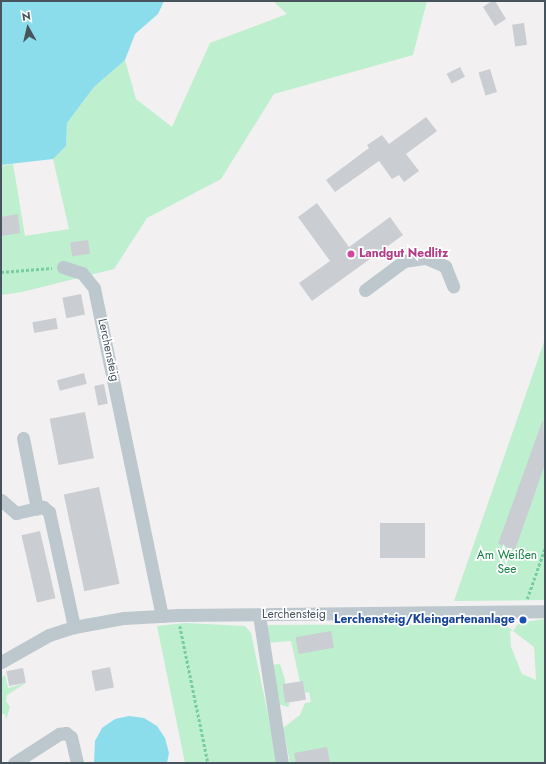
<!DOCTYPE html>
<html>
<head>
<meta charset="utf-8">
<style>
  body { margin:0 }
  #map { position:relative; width:546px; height:764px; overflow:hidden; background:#f2f0f0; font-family:Jost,sans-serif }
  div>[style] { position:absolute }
  .green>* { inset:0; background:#beefcf }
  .water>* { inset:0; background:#8bddec }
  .building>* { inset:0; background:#cacdd2; transform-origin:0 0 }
  .path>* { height:2.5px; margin-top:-1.25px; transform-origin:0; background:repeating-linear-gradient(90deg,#76ce9f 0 3px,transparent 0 5px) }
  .minor>* { height:13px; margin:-6.5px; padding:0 6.5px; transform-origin:6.5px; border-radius:6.5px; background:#bdc8ce }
  .dots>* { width:11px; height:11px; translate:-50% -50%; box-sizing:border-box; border:2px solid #fff; border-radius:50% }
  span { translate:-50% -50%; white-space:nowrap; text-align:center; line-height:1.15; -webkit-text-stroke:3.5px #fff; paint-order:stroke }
  .hotel-label { font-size:12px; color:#b23c85; font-weight:700 }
  .left { translate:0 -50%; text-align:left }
  .street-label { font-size:12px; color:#47545d }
  .park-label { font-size:12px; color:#178047 }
  .transit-label { font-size:12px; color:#164399; font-weight:700 }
  .right { translate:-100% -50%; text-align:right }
  .frame { position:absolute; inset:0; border:2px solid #47545d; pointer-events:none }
  .north { position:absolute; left:8px; top:8px; width:40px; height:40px; -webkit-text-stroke:3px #fff; paint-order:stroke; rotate:352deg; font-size:11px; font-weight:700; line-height:16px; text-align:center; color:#47545d }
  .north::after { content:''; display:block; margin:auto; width:14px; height:18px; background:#47545d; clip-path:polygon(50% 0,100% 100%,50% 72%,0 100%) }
</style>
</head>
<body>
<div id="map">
  <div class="green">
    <div style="clip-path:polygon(273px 1px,427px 1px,413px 55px,274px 94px,221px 179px,147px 218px,114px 269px,22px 292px,1px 295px,1px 166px,13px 164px,25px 236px,69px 229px,53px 159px,66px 146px,67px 123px,94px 87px,125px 60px,136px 99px,172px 127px,210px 43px,287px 14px)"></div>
    <div style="clip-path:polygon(545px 339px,545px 600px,454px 601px)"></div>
    <div style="clip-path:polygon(evenodd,545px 619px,545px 763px,290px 763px,283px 728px,300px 715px,305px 703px,311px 702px,309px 692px,305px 693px,303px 682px,300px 682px,291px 641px,267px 643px,266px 630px,268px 625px,504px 624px,513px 631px,519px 623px,545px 619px,510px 631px,513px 631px,534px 647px,536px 680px,522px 674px,511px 647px,510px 631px)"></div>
    <div style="clip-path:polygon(185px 623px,245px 626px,251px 633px,278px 763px,185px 763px,157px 626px)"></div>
    <div style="clip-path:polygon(280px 664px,285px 680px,285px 685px,282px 685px,286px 703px,290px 703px,288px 707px,278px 704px,272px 665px)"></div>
    <div style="clip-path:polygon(5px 675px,8px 688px,26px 683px,7px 695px,6px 701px,10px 707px,6px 720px,5px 714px,1px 714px,1px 678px)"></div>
  </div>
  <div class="water">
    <div style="clip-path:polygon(1px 1px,164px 1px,158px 14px,135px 34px,125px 60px,94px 87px,67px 123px,66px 146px,53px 159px,1px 165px)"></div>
    <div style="clip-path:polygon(129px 716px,144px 718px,157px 726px,165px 738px,169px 753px,167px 763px,94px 763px,95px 741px,102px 728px,115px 719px)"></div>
  </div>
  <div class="building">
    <div style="clip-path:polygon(492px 1px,495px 1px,506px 19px,495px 26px,483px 7px)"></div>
    <div style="left:524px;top:23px;width:22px;height:12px;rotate:82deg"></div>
    <div style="left:460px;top:67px;width:11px;height:15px;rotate:63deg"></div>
    <div style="left:490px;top:69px;width:24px;height:12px;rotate:73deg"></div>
    <div style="clip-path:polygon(426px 117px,437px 131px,406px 154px,419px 171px,404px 182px,399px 175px,392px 179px,379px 161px,335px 192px,326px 180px,369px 148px,367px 145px,382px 135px,389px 144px)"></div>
    <div style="clip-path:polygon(317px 203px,349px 247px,390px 217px,403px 235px,312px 301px,299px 283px,330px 261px,298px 217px)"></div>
    <div style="clip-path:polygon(18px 214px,20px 233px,1px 236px,1px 217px)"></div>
    <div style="left:88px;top:240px;width:14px;height:18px;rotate:82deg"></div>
    <div style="left:81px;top:294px;width:21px;height:19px;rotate:79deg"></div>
    <div style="left:56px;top:318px;width:11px;height:24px;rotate:80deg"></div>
    <div style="left:84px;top:373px;width:11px;height:28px;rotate:75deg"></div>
    <div style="left:104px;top:384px;width:20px;height:10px;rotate:79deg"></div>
    <div style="left:85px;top:412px;width:47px;height:36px;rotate:79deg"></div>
    <div style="clip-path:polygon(543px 419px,545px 464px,515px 550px,498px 544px)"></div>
    <div style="left:99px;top:487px;width:99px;height:36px;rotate:78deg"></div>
    <div style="left:380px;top:523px;width:45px;height:35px"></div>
    <div style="left:40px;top:531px;width:69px;height:19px;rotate:77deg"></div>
    <div style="left:331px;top:631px;width:17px;height:36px;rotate:80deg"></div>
    <div style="left:110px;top:667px;width:21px;height:19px;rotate:79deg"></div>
    <div style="left:23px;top:668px;width:15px;height:17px;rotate:79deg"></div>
    <div style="left:303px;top:681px;width:19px;height:21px;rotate:81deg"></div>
    <div style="clip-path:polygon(327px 747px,330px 763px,296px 763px,294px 753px)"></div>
  </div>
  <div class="path">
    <div style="left:1px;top:272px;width:51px;rotate:-4.5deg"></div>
    <div style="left:527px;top:599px;width:54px;rotate:-70.6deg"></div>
    <div style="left:180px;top:626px;width:140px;rotate:78.4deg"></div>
  </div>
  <div class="minor">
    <div style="left:63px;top:267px;width:20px;rotate:18deg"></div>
    <div style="left:82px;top:273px;width:19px;rotate:51deg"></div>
    <div style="left:94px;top:288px;width:335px;rotate:78.3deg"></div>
    <div style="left:365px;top:290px;width:49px;rotate:-36.6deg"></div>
    <div style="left:404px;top:261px;width:22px;rotate:-8deg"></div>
    <div style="left:426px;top:258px;width:21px;rotate:23deg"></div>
    <div style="left:445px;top:266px;width:22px;rotate:68deg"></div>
    <div style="left:23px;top:438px;width:72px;rotate:78.8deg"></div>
    <div style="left:1px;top:500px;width:20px;rotate:41deg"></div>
    <div style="left:16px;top:513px;width:28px;rotate:-13deg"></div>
    <div style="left:43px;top:507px;width:8px;rotate:40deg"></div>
    <div style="left:49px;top:512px;width:118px;rotate:77.7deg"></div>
    <div style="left:259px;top:615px;width:150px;rotate:81.2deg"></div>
    <div style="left:1px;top:662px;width:55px;rotate:-29.4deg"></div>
    <div style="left:49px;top:635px;width:26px;rotate:-18deg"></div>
    <div style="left:74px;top:627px;width:51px;rotate:-10.2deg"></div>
    <div style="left:124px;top:618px;width:54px;rotate:-3.2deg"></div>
    <div style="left:178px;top:615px;width:367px;rotate:-0.6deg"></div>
    <div style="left:14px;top:763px;width:54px;rotate:-32.8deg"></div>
    <div style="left:59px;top:734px;width:7px;rotate:-8deg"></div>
    <div style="left:66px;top:733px;width:6px;rotate:39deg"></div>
    <div style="left:71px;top:737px;width:27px;rotate:77deg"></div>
  </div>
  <div class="dots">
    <div style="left:351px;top:254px;background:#d1479c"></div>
    <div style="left:523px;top:620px;background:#1a4fb4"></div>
  </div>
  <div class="hotel-label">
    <span class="left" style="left:359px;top:254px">Landgut Nedlitz</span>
  </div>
  <div class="street-label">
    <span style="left:108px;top:350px;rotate:78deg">Lerchensteig</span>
    <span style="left:294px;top:615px">Lerchensteig</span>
  </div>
  <div class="park-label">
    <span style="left:507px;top:563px">Am Weißen<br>See</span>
  </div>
  <div class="transit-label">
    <span class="right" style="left:515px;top:620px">Lerchensteig/Kleingartenanlage</span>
  </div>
  <div class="frame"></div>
  <div class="north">N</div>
</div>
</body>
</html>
